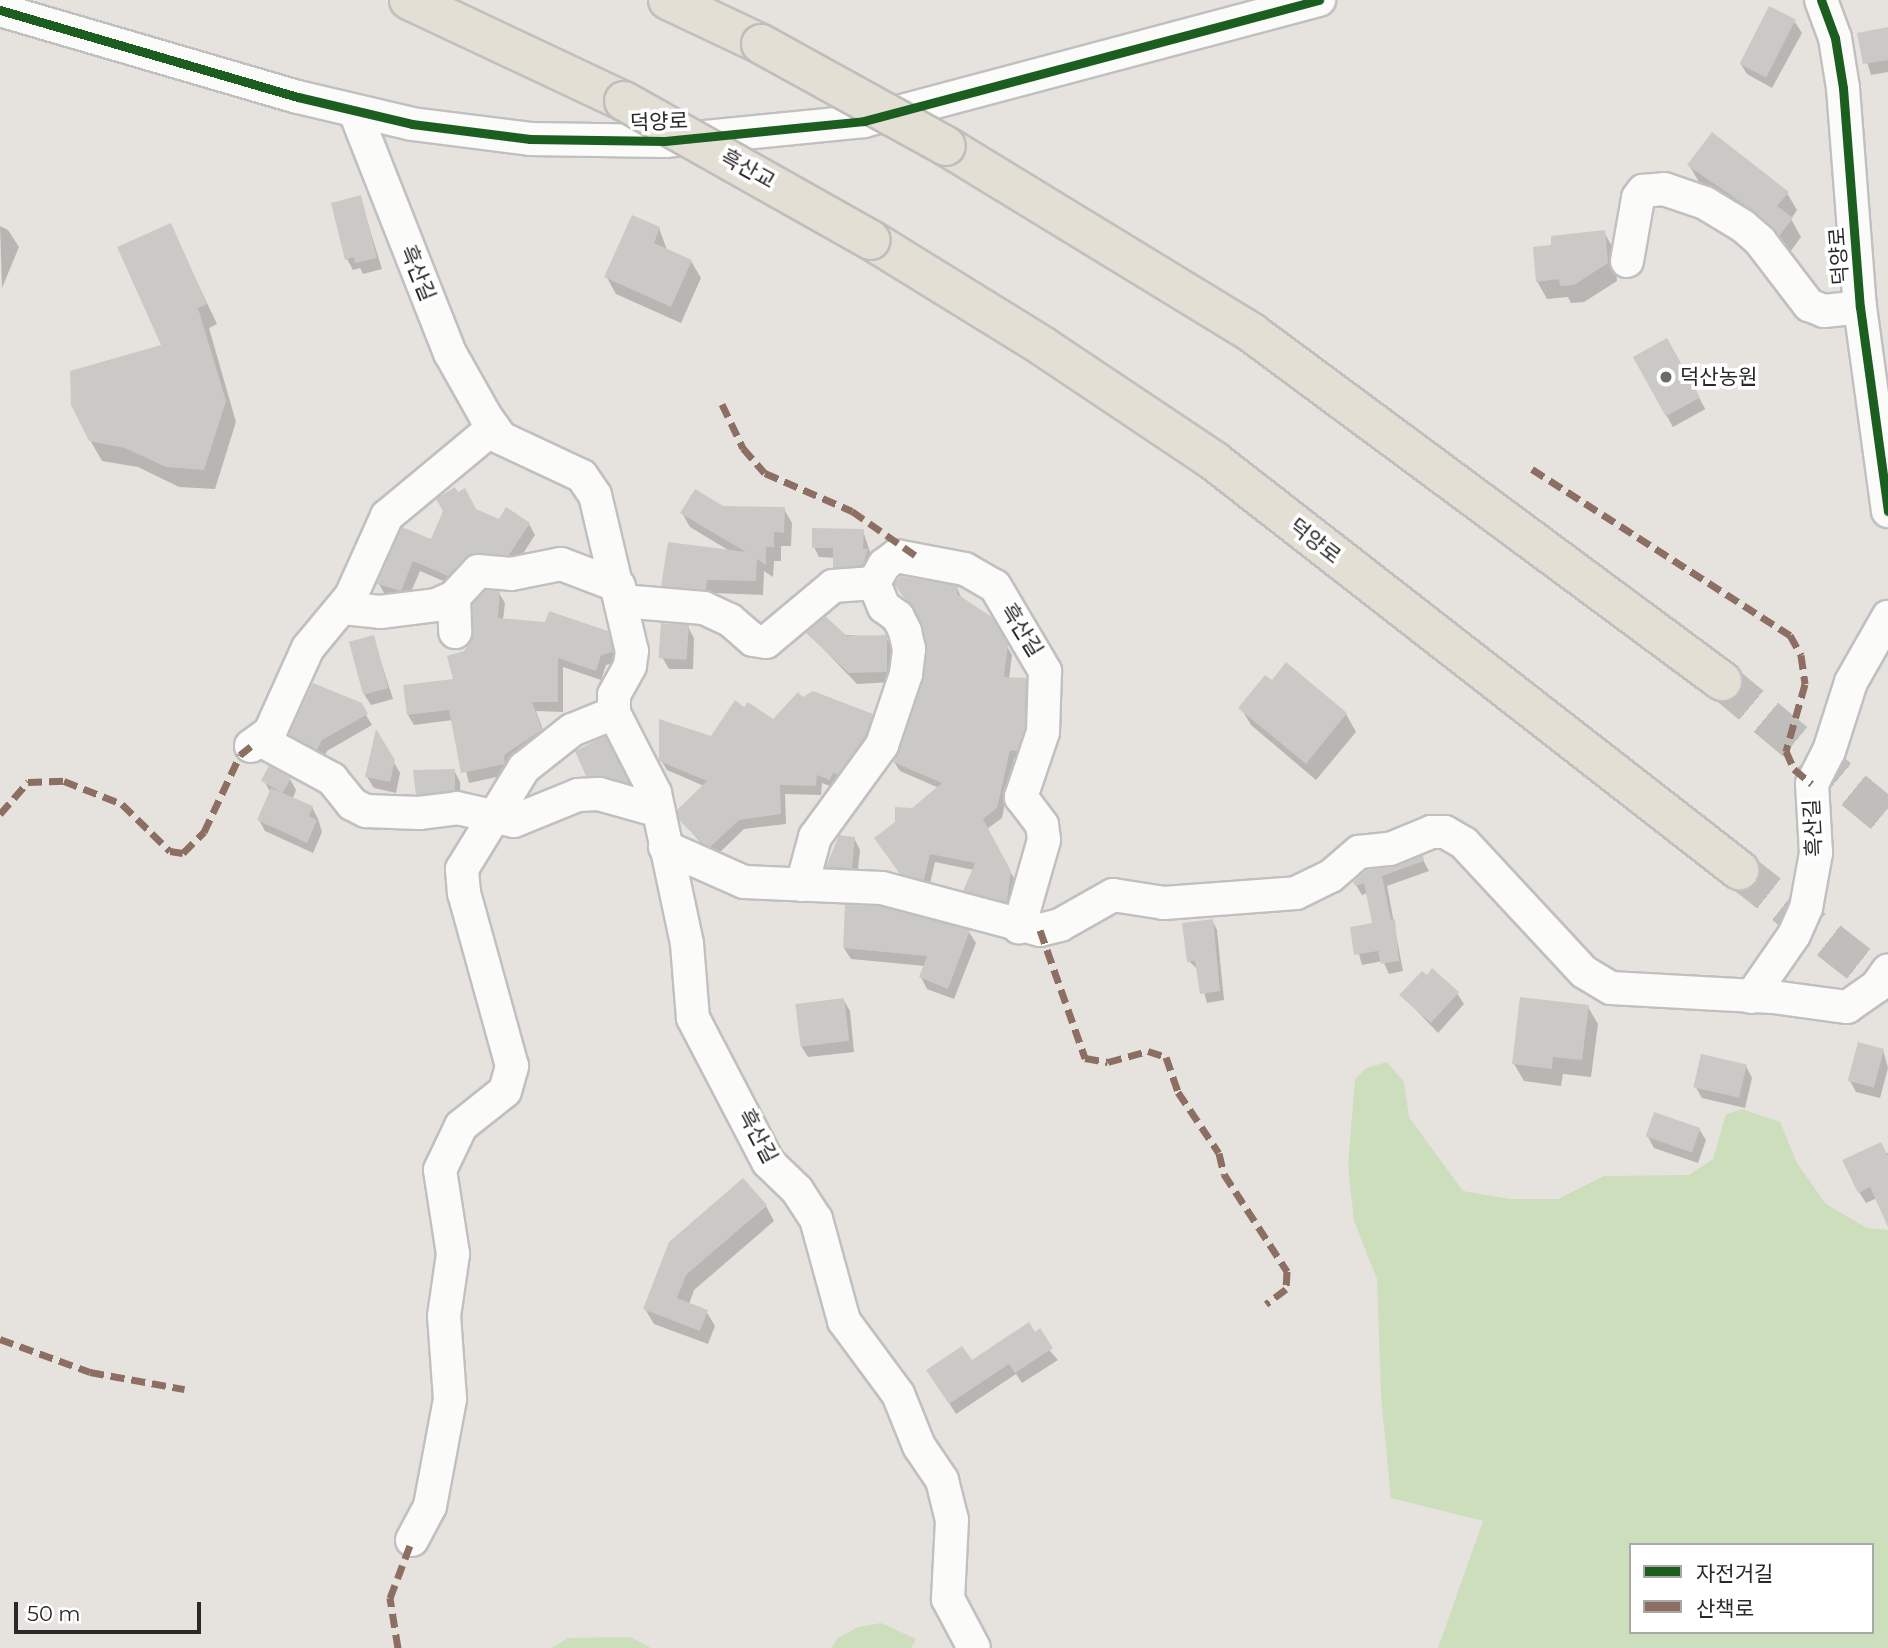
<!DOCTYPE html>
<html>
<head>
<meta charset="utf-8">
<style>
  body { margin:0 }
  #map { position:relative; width:1888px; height:1648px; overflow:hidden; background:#e6e3df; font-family:Montserrat,"Noto Sans KR",sans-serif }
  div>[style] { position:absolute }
  .green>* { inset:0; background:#cddebc }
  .shadow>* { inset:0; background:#0003; transform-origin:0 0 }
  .building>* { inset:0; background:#cbc9c6; transform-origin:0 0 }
  .major-tunnel>* { height:38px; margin-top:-19px; transform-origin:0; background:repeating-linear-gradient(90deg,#c0bebb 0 38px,transparent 0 57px) }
  .roads { filter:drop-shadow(2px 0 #c1c0c0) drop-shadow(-2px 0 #c1c0c0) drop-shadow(0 2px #c1c0c0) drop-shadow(0 -2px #c1c0c0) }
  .minor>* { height:32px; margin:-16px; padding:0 16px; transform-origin:16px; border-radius:16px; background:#fbfbfa }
  .major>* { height:38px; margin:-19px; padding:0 19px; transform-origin:19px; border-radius:19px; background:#e3dfd5 }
  .bridges { filter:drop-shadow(2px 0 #bfbebd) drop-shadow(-2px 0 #bfbebd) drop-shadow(0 2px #bfbebd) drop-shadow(0 -2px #bfbebd) }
  .major-bridge>* { height:38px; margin:-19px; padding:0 19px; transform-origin:19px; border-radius:19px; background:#e3dfd5 }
  .quiet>* { height:7px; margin-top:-3.5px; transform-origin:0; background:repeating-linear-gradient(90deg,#8d6e63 0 14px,transparent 0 21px) }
  .cycleway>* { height:9px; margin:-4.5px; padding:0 4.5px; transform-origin:4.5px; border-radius:4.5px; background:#1b5e20 }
  .dots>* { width:19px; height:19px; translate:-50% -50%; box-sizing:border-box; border:4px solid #fff; border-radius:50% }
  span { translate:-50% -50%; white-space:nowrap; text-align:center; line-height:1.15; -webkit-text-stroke:7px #fff; paint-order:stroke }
  .street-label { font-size:21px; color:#292929 }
  .poi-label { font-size:21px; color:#292929 }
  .left { translate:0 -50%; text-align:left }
  .legend { position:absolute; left:1629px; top:1543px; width:245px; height:91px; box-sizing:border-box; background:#fff; border:2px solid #a9a9a9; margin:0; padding:9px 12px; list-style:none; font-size:21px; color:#292929 }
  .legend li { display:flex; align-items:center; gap:14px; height:35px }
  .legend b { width:35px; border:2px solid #a9a9a9 }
  .scale { position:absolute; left:14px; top:1602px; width:187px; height:32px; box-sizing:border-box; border:4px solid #292929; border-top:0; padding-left:9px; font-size:21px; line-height:24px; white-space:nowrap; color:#292929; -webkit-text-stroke:5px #fff; paint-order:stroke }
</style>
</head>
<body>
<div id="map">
  <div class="green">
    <div style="clip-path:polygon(evenodd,1387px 1062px,1404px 1082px,1409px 1117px,1463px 1191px,1511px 1199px,1558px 1199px,1604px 1176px,1689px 1175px,1713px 1159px,1726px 1114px,1742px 1109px,1780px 1122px,1797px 1163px,1826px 1204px,1867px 1228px,1888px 1230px,1888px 1648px,1438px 1648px,1483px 1521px,1391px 1498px,1381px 1396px,1377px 1279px,1354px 1221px,1348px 1165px,1355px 1079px,1366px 1068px,1387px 1062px,1631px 1545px,1872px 1545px,1872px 1632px,1631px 1632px,1631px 1545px)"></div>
    <div style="clip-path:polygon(881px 1623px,916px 1639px,911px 1648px,831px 1648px,838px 1638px,858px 1627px)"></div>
    <div style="clip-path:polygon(630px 1637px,651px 1648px,551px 1648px,568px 1638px)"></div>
  </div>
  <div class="shadow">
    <div style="clip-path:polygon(1795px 22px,1802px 33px,1772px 88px,1747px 74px,1740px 63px)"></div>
    <div style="clip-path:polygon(1888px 29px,1888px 72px,1871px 75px,1859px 35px)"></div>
    <div style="clip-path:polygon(1689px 165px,1787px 193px,1797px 210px,1791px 219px,1801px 237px,1790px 252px,1767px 230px,1699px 182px)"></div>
    <div style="clip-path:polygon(360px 197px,382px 269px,363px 274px,360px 268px,353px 270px,347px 259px)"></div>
    <div style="clip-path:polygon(170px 225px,217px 324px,209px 328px,236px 422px,215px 489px,179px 487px,138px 467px,102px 461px,90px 440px,164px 347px)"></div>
    <div style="clip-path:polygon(0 226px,8px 230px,19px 247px,2px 288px)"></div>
    <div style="clip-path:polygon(659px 228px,667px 250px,691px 261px,701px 278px,681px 323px,616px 294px,606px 276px)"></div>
    <div style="clip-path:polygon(1604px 232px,1614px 250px,1617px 281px,1584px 302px,1571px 303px,1568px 297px,1547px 299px,1537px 281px,1553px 246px)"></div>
    <div style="left:1667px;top:340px;width:79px;height:37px;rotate:61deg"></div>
    <div style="clip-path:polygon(722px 507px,784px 509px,792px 523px,791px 546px,781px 546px,781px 561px,774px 561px,773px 577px,764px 571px,763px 595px,714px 593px,713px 603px,671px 600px,663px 586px,733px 553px,690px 527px,682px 513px)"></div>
    <div style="clip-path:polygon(475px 511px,499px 521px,529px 524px,535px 535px,515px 566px,455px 586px,420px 571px,407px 601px,385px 595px,379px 584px)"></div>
    <div style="clip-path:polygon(863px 531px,873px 561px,868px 575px,840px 577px,835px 558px,819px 557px,814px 547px)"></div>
    <div style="clip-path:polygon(957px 588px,962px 599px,990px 618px,1012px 655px,1009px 679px,1025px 679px,1031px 688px,1029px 739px,1022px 759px,1014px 758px,1002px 818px,987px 829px,1016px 882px,1012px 910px,970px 899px,965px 890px,974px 870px,935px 862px,929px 888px,907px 883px,882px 848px,912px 810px,939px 788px,900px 771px,894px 762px)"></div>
    <div style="clip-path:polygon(499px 593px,505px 603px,503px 620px,607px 632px,618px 662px,606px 665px,601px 680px,563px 667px,563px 712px,536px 711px,547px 741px,510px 774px,469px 783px,453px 720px,414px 725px,408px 715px,455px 681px)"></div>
    <div style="clip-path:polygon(688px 627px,694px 638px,693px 669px,669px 669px,662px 657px)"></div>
    <div style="clip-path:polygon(808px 633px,886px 637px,892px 648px,893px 682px,857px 684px)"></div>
    <div style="clip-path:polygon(373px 637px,393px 699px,371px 705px,364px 694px)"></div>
    <div style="clip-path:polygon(803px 699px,872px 715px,878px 725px,835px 788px,822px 783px,821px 795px,785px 794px,786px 824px,744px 829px,716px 856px,709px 853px,681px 819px,704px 786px,667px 770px,661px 760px,712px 738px,745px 709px,773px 721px)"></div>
    <div style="clip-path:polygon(360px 705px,372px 725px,327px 751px,323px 759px,297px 745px,291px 735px)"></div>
    <div style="clip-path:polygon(1241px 708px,1346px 714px,1356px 732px,1316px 780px,1251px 725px)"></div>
    <div style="clip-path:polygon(377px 733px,400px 773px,396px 793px,374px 788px,367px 777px)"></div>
    <div style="clip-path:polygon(610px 747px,632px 792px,593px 785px,588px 775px)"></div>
    <div style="clip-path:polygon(454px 770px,460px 782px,461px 801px,425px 805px,418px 794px)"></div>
    <div style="clip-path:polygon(290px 779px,296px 790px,293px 798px,312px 807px,318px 819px,322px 832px,313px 853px,265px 831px,259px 820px,271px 793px,264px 781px)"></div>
    <div style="clip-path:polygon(854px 838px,860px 850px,857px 879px,834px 878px,828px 867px)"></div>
    <div style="clip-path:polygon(1422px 858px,1429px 871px,1387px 886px,1403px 971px,1389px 974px,1383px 961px,1362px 965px,1352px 929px,1374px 925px,1368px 893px,1362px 895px,1356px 885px)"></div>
    <div style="clip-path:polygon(1212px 920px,1217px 930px,1224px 1000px,1207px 1003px,1198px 970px,1189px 961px)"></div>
    <div style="clip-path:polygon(969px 932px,976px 943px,954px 999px,927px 989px,921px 977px,925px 966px,851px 959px,844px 948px)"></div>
    <div style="clip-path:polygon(1457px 993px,1464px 1004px,1438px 1033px,1402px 995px)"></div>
    <div style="clip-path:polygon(843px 999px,850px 1011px,854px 1052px,808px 1057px,801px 1046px)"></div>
    <div style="clip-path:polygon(1588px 1007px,1598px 1024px,1591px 1077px,1563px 1074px,1561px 1086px,1524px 1081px,1514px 1064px)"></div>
    <div style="clip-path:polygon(1883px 1050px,1888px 1068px,1880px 1098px,1856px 1092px,1850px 1081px)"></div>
    <div style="clip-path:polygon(1746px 1066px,1752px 1078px,1745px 1108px,1702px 1098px,1695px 1086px)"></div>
    <div style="clip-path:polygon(1699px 1129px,1706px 1140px,1698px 1163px,1654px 1148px,1648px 1137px)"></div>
    <div style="clip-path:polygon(1888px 1152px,1888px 1209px,1877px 1198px,1866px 1203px,1859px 1192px)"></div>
    <div style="clip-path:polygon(766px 1206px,774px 1221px,694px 1290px,689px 1304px,706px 1311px,715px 1326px,708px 1344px,654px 1324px,645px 1309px)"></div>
    <div style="clip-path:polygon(1035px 1334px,1058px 1360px,1022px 1383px,1016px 1374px,956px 1414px,935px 1381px)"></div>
  </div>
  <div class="building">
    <div style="left:1769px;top:6px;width:30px;height:65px;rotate:27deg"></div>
    <div style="clip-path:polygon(1888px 27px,1888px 60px,1863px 64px,1857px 33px)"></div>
    <div style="clip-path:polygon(1712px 132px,1789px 192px,1777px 206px,1793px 218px,1779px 236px,1755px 212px,1687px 165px)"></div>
    <div style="clip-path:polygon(361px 195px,377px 258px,355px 263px,354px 257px,345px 260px,331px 203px)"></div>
    <div style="clip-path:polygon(632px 215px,660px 227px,654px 243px,692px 260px,671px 307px,604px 277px)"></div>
    <div style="clip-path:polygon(171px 223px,207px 304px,198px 308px,226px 401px,204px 470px,166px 467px,125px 448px,89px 441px,71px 405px,70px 371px,161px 345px,117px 247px)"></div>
    <div style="clip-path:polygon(1605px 230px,1608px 263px,1574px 285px,1560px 286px,1559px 279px,1536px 282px,1533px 247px,1551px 245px,1551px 236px)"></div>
    <div style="left:1667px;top:338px;width:68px;height:39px;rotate:61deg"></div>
    <div style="clip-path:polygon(455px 487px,458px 492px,465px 488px,476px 509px,499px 519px,506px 507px,530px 523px,509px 555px,472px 554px,448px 576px,413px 561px,401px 591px,377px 584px,402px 527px,431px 539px,443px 511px,436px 499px)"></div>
    <div style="clip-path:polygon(695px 489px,723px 506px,785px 507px,784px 533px,774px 532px,774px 547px,766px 547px,766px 565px,757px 559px,756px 581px,707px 580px,706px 590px,661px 586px,668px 542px,746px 552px,680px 513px)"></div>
    <div style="clip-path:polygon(812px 528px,864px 529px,863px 549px,868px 549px,863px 565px,833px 568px,833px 548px,812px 548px)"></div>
    <div style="clip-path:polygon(901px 576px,958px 586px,957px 594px,992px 617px,1008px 644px,1004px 677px,1026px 678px,1025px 729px,1017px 751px,1010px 750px,997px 808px,983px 819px,1011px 871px,1007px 902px,963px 891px,975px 863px,930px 854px,924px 880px,900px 874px,874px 838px,895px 822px,895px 807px,912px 808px,942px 783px,893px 762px,923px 680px,927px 651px,922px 623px,894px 584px)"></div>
    <div style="clip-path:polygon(485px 590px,500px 591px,498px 618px,545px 622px,549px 611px,608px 631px,613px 652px,601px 655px,596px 671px,558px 658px,558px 702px,532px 702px,542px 730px,504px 755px,505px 764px,461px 773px,449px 710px,407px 715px,403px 685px,453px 679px,447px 656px,464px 651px,471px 641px,473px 604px)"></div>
    <div style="clip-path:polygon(825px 616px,847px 636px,887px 635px,887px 672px,849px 673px,806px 633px)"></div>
    <div style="left:661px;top:623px;width:28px;height:35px;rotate:4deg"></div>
    <div style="left:374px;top:635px;width:55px;height:26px;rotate:75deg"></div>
    <div style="clip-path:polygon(1286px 662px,1347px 713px,1306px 764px,1238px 708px,1265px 675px,1272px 680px)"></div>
    <div style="clip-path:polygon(313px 683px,362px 703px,368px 714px,322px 740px,317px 750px,289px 735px)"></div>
    <div style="clip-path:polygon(813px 691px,873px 714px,865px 736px,838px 775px,833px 773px,830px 780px,817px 775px,816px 786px,780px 785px,781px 814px,739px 820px,710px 847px,702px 843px,679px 820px,677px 810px,707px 781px,659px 761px,659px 719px,711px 736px,735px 700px,744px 707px,748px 702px,773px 719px,798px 692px,803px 697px)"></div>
    <div style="clip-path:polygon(376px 729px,395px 760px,390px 782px,365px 777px)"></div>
    <div style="clip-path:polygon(605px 736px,630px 784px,586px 776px,575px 751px)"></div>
    <div style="left:269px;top:766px;width:25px;height:17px;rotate:29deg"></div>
    <div style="clip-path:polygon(455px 769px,455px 790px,416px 795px,413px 770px)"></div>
    <div style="clip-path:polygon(271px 788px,313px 806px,309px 816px,317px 820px,307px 843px,257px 820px)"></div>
    <div style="clip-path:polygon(839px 835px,855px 837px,852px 868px,826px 867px)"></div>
    <div style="clip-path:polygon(1423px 855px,1424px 861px,1382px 876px,1391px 920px,1395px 919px,1399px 961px,1381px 964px,1378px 951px,1354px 955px,1350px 927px,1372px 923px,1364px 883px,1355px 886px,1353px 882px,1367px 870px,1397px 866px)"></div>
    <div style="clip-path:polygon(845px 905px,879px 906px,970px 930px,948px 989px,919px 977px,927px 956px,843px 948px)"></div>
    <div style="clip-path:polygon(1213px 919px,1220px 991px,1200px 994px,1195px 961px,1187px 962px,1182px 923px)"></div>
    <div style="clip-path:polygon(1432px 968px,1459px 992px,1431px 1023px,1399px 995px,1422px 971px,1427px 975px)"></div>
    <div style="clip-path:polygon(1520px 997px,1589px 1005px,1582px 1060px,1553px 1057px,1552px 1069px,1512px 1064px)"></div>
    <div style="left:844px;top:998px;width:43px;height:49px;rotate:83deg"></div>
    <div style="left:1858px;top:1042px;width:27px;height:40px;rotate:15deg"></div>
    <div style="left:1701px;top:1054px;width:47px;height:34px;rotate:13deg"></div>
    <div style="left:1654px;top:1112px;width:49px;height:26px;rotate:19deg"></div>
    <div style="clip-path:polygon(1881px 1142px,1888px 1156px,1888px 1227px,1870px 1187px,1858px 1193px,1842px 1160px)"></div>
    <div style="clip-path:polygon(743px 1178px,767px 1205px,686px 1275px,677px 1298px,708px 1310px,700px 1331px,643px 1309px,669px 1242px)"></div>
    <div style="clip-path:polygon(1029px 1322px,1035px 1332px,1040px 1328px,1053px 1348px,1015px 1373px,1009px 1364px,949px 1404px,926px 1370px,962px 1346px,972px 1360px)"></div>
  </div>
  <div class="major-tunnel">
    <div style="left:1722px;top:681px;width:216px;rotate:39.7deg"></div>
    <div style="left:1739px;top:870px;width:189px;rotate:38.1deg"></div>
  </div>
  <div class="roads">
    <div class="minor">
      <div style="left:1821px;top:0;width:40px;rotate:69.8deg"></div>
      <div style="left:1835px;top:38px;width:51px;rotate:80.9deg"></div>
      <div style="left:1843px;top:88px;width:220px;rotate:85.6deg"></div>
      <div style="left:1860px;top:307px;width:206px;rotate:82.2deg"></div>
      <div style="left:0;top:10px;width:310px;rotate:16.3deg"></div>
      <div style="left:298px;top:97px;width:117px;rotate:13.3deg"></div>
      <div style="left:412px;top:124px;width:119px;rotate:7.2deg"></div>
      <div style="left:530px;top:139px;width:135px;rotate:0.8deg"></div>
      <div style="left:665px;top:141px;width:200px;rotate:-5.7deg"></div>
      <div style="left:864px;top:121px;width:471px;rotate:-14.9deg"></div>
      <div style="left:355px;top:112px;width:259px;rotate:68.5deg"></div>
      <div style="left:450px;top:353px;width:73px;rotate:60.6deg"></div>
      <div style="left:486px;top:417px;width:26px;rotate:54deg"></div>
      <div style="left:501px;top:438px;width:89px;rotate:25.1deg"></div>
      <div style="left:582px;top:476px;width:23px;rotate:56deg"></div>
      <div style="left:595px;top:495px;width:160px;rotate:76.7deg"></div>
      <div style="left:632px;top:651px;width:15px;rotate:98deg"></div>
      <div style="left:630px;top:666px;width:33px;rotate:119deg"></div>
      <div style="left:614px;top:695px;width:18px;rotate:90deg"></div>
      <div style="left:614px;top:713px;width:90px;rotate:62.9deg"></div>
      <div style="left:655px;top:793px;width:154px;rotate:78deg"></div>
      <div style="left:687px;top:944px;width:74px;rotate:85.4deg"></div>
      <div style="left:693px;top:1018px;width:162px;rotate:62.5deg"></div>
      <div style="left:768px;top:1162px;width:40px;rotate:44deg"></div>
      <div style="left:797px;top:1190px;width:35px;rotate:57deg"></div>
      <div style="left:816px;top:1219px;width:106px;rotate:74.6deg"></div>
      <div style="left:844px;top:1321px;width:91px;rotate:53.5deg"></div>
      <div style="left:898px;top:1394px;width:56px;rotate:68deg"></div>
      <div style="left:919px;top:1446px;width:41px;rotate:55.9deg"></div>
      <div style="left:942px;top:1480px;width:41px;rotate:76deg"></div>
      <div style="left:952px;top:1520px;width:79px;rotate:92.9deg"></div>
      <div style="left:948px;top:1599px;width:55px;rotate:62deg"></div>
      <div style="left:1627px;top:261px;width:64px;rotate:-80.1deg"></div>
      <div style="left:1638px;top:198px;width:9px;rotate:-54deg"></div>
      <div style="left:1643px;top:191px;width:21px;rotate:-5deg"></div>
      <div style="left:1664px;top:189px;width:43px;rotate:18.9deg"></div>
      <div style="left:1705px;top:203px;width:44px;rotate:31.2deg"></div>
      <div style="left:1743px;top:226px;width:23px;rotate:41deg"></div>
      <div style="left:1760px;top:241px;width:81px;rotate:52.6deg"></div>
      <div style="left:1809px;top:305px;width:16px;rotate:22deg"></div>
      <div style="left:1824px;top:311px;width:36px;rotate:-6deg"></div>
      <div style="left:454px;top:597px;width:35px;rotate:88deg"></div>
      <div style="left:622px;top:601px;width:82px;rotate:4.9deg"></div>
      <div style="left:704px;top:608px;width:29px;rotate:25deg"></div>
      <div style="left:730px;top:620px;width:30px;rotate:41deg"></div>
      <div style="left:753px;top:640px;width:13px;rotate:9deg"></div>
      <div style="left:766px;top:642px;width:87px;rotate:-39.9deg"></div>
      <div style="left:833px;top:586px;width:41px;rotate:-4.2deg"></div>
      <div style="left:874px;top:583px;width:21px;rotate:-61deg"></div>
      <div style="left:884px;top:565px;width:15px;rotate:-37deg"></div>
      <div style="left:896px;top:556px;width:70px;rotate:10.7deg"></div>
      <div style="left:965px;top:569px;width:34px;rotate:30deg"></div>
      <div style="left:995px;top:586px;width:99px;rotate:59.5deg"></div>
      <div style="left:1045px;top:671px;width:61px;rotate:91.9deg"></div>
      <div style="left:1043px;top:732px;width:69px;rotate:108.7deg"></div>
      <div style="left:1021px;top:797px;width:35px;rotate:53deg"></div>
      <div style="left:1042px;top:825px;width:15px;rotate:82deg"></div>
      <div style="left:1044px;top:840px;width:91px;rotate:106deg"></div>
      <div style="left:343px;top:608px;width:37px;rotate:6deg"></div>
      <div style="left:380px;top:612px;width:56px;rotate:-7.1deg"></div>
      <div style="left:436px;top:605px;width:20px;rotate:-24deg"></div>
      <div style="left:454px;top:597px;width:35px;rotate:-47deg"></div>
      <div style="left:478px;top:571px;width:33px;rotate:5deg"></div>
      <div style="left:511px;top:574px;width:51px;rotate:-11.3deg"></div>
      <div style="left:561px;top:564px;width:62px;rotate:20.8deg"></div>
      <div style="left:262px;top:741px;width:80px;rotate:28.5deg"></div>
      <div style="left:332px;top:779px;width:32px;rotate:51deg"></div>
      <div style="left:352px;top:804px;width:16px;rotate:27deg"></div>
      <div style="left:366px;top:811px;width:53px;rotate:2.2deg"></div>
      <div style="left:419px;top:813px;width:38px;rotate:-7deg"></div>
      <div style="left:457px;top:808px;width:58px;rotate:12.8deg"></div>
      <div style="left:514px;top:821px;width:69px;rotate:-22.1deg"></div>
      <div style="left:578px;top:795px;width:21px;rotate:-3deg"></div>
      <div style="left:599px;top:794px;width:62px;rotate:15.8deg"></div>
      <div style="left:251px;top:746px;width:24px;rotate:-36deg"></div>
      <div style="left:270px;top:732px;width:92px;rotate:-65.7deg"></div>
      <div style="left:308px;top:648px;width:67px;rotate:-50.4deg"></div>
      <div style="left:351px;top:596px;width:88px;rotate:-65.8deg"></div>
      <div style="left:387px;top:516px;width:138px;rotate:-39.7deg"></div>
      <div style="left:665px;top:847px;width:86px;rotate:23.9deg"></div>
      <div style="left:744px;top:882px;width:138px;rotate:2.5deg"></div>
      <div style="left:882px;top:888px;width:163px;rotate:14.9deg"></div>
      <div style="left:1040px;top:930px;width:21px;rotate:-14deg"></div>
      <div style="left:1060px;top:925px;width:61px;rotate:-29.5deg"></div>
      <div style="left:1113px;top:895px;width:52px;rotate:8.9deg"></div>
      <div style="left:1164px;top:903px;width:132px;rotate:-4.3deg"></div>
      <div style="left:1296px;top:893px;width:39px;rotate:-26deg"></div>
      <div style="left:1331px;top:876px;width:37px;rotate:-41deg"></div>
      <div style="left:1359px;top:852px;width:31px;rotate:-6deg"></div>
      <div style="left:1390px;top:849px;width:44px;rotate:-22.5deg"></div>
      <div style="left:1431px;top:832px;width:14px"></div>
      <div style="left:1445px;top:832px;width:22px;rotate:30deg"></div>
      <div style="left:1464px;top:843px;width:176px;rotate:47.1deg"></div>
      <div style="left:1584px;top:972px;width:31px;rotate:31deg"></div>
      <div style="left:1611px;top:988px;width:162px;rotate:3.2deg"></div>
      <div style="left:1773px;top:997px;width:75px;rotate:7.7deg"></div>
      <div style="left:1847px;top:1007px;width:37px;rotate:-35deg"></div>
      <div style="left:1877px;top:986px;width:19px;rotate:-55deg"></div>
      <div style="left:802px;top:885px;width:50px;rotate:-74.8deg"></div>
      <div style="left:815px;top:837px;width:114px;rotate:-53.9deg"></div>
      <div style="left:882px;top:745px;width:75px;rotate:-71.3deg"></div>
      <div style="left:906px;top:674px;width:25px;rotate:-83deg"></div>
      <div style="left:909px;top:649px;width:18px;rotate:-103deg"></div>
      <div style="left:905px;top:631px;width:16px;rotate:-117deg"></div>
      <div style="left:898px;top:617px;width:17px;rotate:-144deg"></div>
      <div style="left:884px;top:607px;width:26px;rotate:-113deg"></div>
      <div style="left:1751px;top:997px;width:75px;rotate:-55.3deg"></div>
      <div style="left:1794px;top:935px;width:30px;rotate:-66deg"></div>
      <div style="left:1806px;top:908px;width:56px;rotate:-79.7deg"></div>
      <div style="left:1816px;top:853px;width:69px;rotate:-93.3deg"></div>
      <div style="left:1812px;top:784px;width:37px;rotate:-63deg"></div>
      <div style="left:1829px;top:751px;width:72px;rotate:-72.3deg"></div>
      <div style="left:1851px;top:682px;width:75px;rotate:-60.4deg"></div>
      <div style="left:412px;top:1540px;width:38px;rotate:-62deg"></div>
      <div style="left:430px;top:1506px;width:109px;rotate:-79.4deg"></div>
      <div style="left:450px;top:1399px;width:83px;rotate:-94.1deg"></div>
      <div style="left:444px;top:1316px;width:63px;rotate:-81.7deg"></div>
      <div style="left:453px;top:1254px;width:85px;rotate:-98.8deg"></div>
      <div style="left:440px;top:1170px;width:49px;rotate:-64.5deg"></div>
      <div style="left:461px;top:1126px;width:56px;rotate:-38.5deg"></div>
      <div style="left:505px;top:1091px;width:26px;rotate:-74deg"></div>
      <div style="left:512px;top:1066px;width:180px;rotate:-105.5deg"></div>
      <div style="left:464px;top:893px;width:24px;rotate:-95deg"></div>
      <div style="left:462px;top:869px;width:119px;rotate:-58.5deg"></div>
      <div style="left:524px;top:768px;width:61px;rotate:-38.4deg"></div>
      <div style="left:572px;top:730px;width:45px;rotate:-22deg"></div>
    </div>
    <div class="major">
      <div style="left:409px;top:0;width:238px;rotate:25.2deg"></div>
      <div style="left:668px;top:0;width:103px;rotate:25.3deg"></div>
      <div style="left:946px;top:146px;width:359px;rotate:31.4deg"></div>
      <div style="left:1252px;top:333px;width:585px;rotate:36.52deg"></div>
      <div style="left:871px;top:240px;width:203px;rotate:31.7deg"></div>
      <div style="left:1044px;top:347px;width:205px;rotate:33.8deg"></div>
      <div style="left:1214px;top:461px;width:666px;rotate:37.92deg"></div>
    </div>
  </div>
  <div class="bridges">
    <div class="major-bridge">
      <div style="left:761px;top:44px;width:211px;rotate:28.9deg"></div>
      <div style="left:624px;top:101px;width:283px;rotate:29.4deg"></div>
    </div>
  </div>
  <div class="quiet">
    <div style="left:722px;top:404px;width:49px;rotate:64.5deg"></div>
    <div style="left:743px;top:448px;width:33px;rotate:49deg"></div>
    <div style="left:765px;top:473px;width:95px;rotate:23.6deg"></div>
    <div style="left:852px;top:511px;width:80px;rotate:34.9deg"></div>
    <div style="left:1532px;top:469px;width:307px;rotate:32.8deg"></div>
    <div style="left:1790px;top:635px;width:23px;rotate:61deg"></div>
    <div style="left:1801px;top:655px;width:29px;rotate:82deg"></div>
    <div style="left:1805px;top:684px;width:70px;rotate:105.8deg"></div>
    <div style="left:1786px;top:751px;width:20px;rotate:66deg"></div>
    <div style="left:1794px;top:769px;width:23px;rotate:40deg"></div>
    <div style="left:0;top:814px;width:43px;rotate:-48.8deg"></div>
    <div style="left:28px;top:782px;width:36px;rotate:-2deg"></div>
    <div style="left:64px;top:781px;width:62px;rotate:21.6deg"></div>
    <div style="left:122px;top:804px;width:67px;rotate:44.4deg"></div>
    <div style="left:170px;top:851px;width:13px;rotate:9deg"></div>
    <div style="left:183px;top:853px;width:30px;rotate:-45deg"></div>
    <div style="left:204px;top:832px;width:85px;rotate:-64.9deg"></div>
    <div style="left:240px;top:755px;width:14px;rotate:-39deg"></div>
    <div style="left:1040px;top:930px;width:136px;rotate:70.6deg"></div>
    <div style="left:1085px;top:1058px;width:23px;rotate:10deg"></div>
    <div style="left:1108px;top:1062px;width:41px;rotate:-15.4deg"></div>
    <div style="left:1148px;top:1051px;width:19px;rotate:18deg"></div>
    <div style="left:1166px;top:1057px;width:37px;rotate:71deg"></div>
    <div style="left:1178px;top:1092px;width:73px;rotate:56.1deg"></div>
    <div style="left:1219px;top:1153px;width:22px;rotate:77deg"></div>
    <div style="left:1224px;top:1174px;width:116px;rotate:57deg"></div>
    <div style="left:1287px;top:1271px;width:18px;rotate:93deg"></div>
    <div style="left:1286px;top:1289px;width:25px;rotate:143deg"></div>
    <div style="left:0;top:1339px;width:96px;rotate:20.1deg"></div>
    <div style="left:90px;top:1372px;width:96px;rotate:10.3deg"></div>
    <div style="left:398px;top:1648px;width:51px;rotate:-99.1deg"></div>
    <div style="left:390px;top:1598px;width:62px;rotate:-69.2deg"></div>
  </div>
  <div class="cycleway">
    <div style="left:1821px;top:0;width:40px;rotate:69.8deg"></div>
    <div style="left:1835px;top:38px;width:51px;rotate:80.9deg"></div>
    <div style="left:1843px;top:88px;width:220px;rotate:85.6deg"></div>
    <div style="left:1860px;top:307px;width:206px;rotate:82.2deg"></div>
    <div style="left:0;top:10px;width:310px;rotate:16.3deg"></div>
    <div style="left:298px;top:97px;width:117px;rotate:13.3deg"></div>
    <div style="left:412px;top:124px;width:119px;rotate:7.2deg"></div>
    <div style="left:530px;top:139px;width:135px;rotate:0.8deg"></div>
    <div style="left:665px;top:141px;width:200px;rotate:-5.7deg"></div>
    <div style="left:864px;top:121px;width:471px;rotate:-14.9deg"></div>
  </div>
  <div class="dots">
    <div style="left:1666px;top:377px;background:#6b6a69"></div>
  </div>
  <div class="street-label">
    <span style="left:659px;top:122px;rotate:-2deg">덕양로</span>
    <span style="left:748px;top:169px;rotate:29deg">흑산교</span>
    <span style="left:1839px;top:256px;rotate:-94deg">덕양로</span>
    <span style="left:418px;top:273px;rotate:68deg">흑산길</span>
    <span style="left:1315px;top:541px;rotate:38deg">덕양로</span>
    <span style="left:1022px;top:630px;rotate:58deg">흑산길</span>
    <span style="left:1813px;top:828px;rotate:-93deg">흑산길</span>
    <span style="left:758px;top:1136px;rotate:62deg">흑산길</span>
  </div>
  <div class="poi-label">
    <span class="left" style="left:1680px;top:377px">덕산농원</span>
  </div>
  <ul class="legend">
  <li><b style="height:9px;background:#1b5e20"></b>자전거길</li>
  <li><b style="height:9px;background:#8d6e63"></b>산책로</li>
  </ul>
  <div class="scale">50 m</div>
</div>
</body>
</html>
